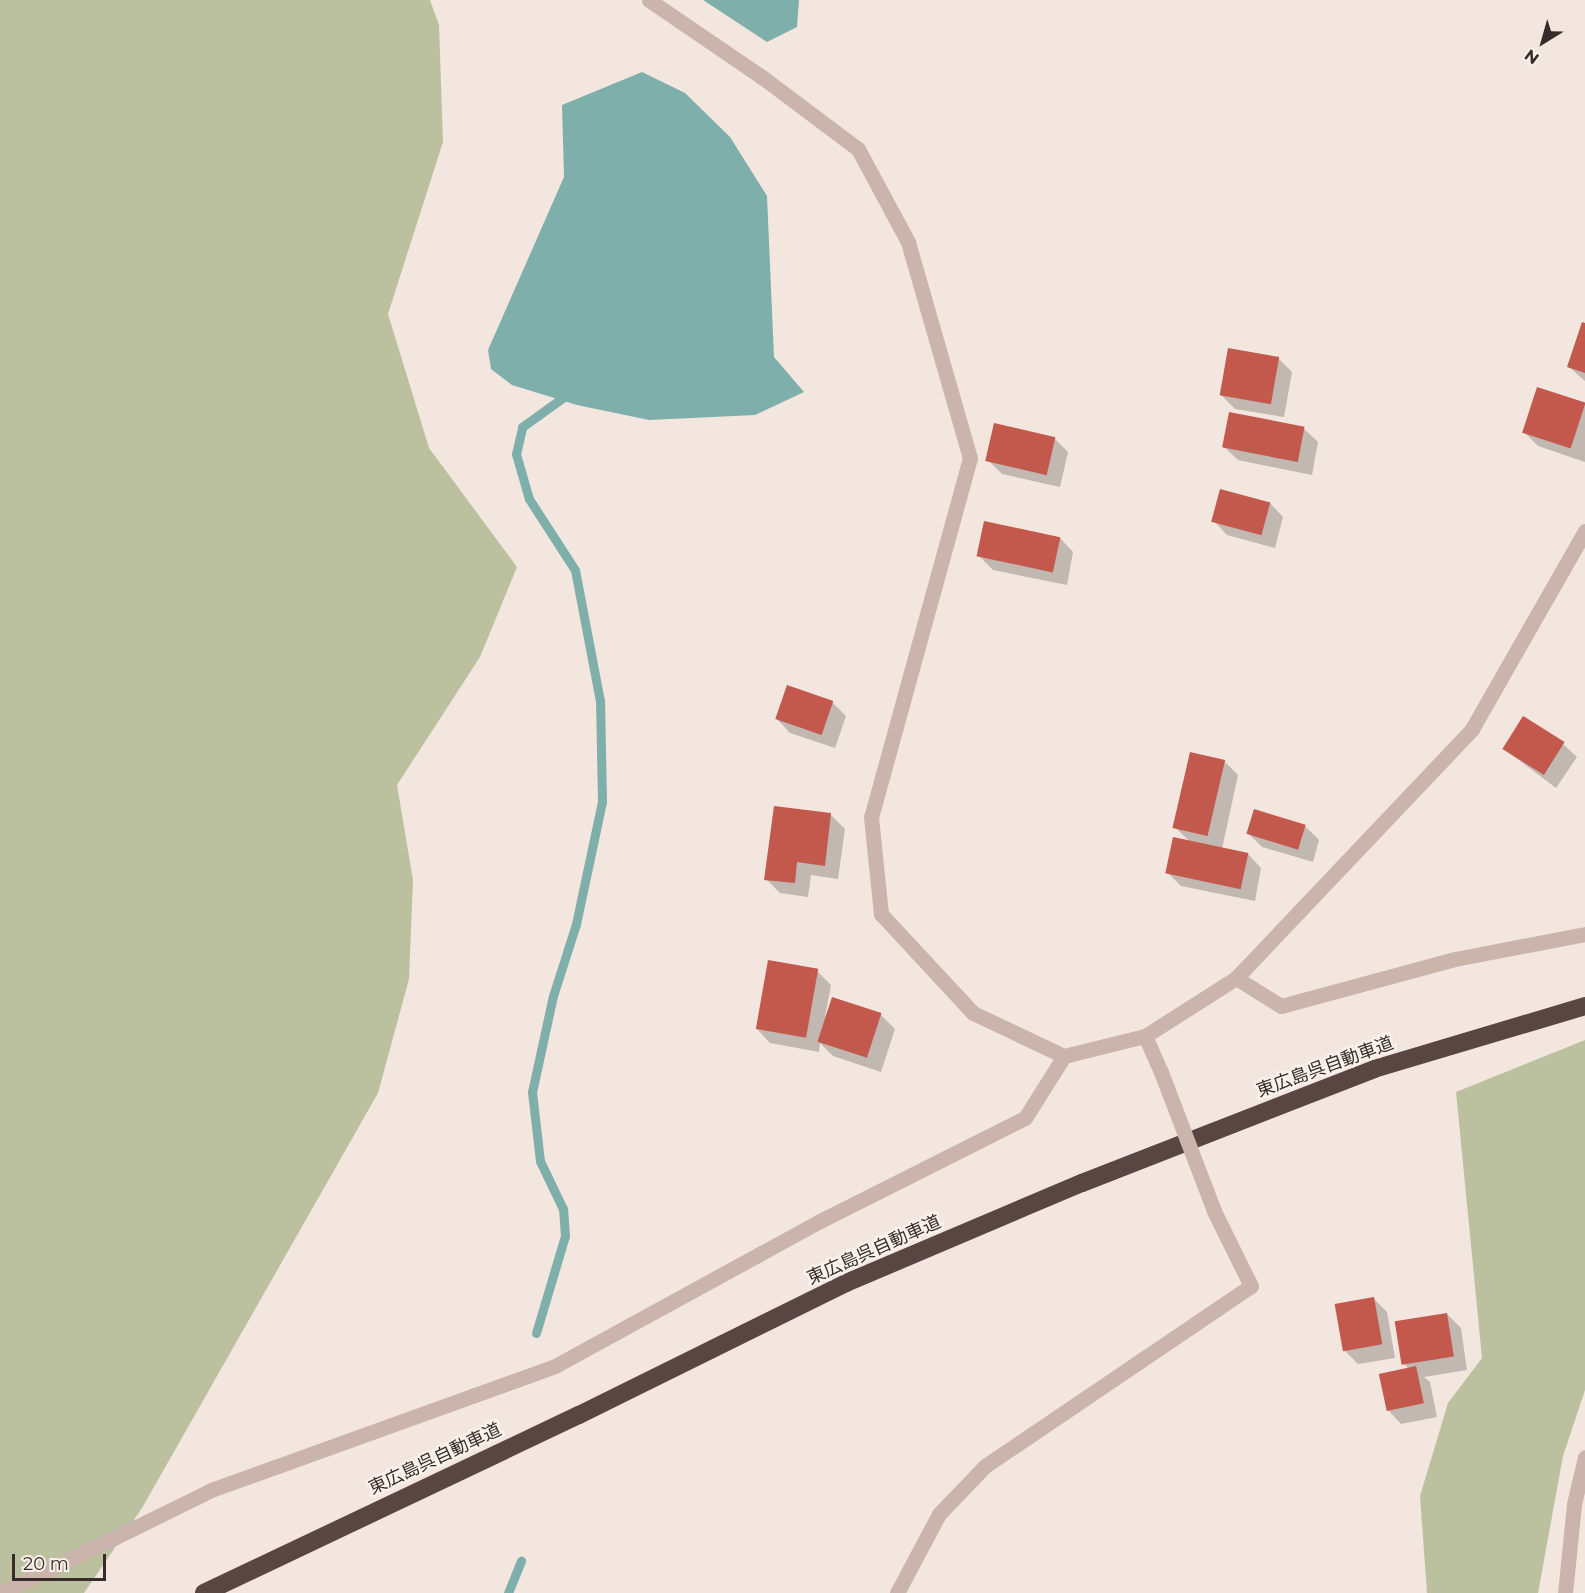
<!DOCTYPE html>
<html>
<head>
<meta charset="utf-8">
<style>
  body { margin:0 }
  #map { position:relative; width:1585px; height:1593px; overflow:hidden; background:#f2e6df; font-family:Montserrat,"Noto Sans JP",sans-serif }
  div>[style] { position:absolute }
  .green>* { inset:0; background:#bbc19f }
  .water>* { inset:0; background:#7eafaa }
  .shadow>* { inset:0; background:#0003 }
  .stream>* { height:9px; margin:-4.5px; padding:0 4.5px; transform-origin:4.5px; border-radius:4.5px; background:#7eafaa }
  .building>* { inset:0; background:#c3584c; transform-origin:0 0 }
  .street>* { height:15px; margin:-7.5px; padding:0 7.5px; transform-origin:7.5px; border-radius:7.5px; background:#cab4ab }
  .highway>* { height:18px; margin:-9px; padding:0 9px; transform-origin:9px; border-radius:9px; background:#594541 }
  .street-bridge>* { height:15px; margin:-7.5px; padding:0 7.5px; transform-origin:7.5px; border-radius:7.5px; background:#cab4ab }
  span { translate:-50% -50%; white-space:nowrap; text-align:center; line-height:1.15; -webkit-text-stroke:5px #faf1eb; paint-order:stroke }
  .street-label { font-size:18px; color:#382c2a }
  .north { position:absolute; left:1513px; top:12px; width:60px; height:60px; -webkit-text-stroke:4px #faf1eb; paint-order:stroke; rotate:217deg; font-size:16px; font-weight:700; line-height:24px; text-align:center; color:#382c2a }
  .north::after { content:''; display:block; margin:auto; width:21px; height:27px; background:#382c2a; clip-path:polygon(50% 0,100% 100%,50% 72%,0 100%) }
  .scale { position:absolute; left:12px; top:1554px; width:94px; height:27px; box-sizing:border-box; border:3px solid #382c2a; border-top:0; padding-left:8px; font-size:18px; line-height:21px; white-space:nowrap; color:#382c2a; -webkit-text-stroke:4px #faf1eb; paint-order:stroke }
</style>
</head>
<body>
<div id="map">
  <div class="green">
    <div style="clip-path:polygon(0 0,430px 0,439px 25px,443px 142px,388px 314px,429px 448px,517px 567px,480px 657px,397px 785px,413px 880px,409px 979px,378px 1093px,142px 1508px,84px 1593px,0 1593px)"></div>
    <div style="clip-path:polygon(1585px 1040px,1585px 1390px,1563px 1456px,1538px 1593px,1427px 1593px,1420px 1496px,1448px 1403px,1482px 1358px,1456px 1092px)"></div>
  </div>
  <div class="water">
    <div style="clip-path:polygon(703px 0,799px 0,797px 27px,767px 42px)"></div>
    <div style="clip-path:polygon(642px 72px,685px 93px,730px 137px,767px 196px,774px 357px,804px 392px,755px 415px,649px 420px,577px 405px,512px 385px,491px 369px,488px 350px,564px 177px,562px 105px)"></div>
  </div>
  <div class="shadow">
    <div style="clip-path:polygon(1585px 324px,1585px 381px,1569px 367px)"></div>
    <div style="clip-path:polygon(1278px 358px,1292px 372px,1284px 417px,1235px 409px,1221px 395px)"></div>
    <div style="clip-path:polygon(1538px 389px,1585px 404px,1585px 462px,1538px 446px,1524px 432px)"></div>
    <div style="clip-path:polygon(1304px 429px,1318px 442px,1312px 475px,1238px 460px,1224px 447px)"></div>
    <div style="clip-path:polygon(1054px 438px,1068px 452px,1060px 487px,1002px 474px,988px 460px)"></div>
    <div style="clip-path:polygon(1270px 503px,1283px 517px,1275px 548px,1227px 535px,1214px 521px)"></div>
    <div style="clip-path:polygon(1060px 538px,1073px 552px,1067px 585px,993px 570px,979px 556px)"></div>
    <div style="clip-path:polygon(788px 687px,833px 703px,846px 716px,835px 748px,790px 733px,777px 719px)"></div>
    <div style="clip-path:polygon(1563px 744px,1577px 757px,1556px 788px,1504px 749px)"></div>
    <div style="clip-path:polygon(1224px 761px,1238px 775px,1222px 849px,1248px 854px,1261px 868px,1255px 901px,1181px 886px,1167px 872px,1191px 843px,1175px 827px)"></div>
    <div style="clip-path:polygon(831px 815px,845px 829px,838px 879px,811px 875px,808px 897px,780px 893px,766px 879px)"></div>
    <div style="clip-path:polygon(1305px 826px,1319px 840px,1313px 862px,1262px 847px,1248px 833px)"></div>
    <div style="clip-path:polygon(817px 971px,831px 985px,825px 1017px,881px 1015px,895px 1029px,881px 1072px,833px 1056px,820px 1043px,819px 1052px,770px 1043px,757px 1029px)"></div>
    <div style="clip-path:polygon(1373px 1298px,1387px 1312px,1395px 1358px,1358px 1364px,1344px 1350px)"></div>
    <div style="clip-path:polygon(1447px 1314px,1461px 1328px,1467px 1370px,1424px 1377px,1430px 1382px,1437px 1417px,1401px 1424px,1388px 1410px,1409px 1369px,1404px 1364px)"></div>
  </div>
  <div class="stream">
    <div style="left:536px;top:1333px;width:101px;rotate:-73.4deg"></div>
    <div style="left:565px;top:1236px;width:27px;rotate:-94deg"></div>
    <div style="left:563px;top:1209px;width:53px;rotate:-115.6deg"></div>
    <div style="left:540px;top:1161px;width:69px;rotate:-96.6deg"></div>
    <div style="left:532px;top:1092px;width:98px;rotate:-77.7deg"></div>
    <div style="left:553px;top:996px;width:76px;rotate:-72.3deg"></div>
    <div style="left:576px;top:924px;width:125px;rotate:-78deg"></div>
    <div style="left:602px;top:802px;width:101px;rotate:-91.1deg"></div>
    <div style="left:600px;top:701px;width:133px;rotate:-100.8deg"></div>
    <div style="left:575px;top:570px;width:85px;rotate:-122.9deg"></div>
    <div style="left:529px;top:499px;width:47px;rotate:-106.1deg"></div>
    <div style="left:516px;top:454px;width:28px;rotate:-77deg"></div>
    <div style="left:522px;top:427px;width:57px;rotate:-35.7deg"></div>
    <div style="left:508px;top:1593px;width:35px;rotate:-68deg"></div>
  </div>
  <div class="building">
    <div style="clip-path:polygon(1582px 322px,1585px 323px,1585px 373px,1567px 367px)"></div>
    <div style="left:1228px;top:348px;width:52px;height:48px;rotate:10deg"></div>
    <div style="left:1537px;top:387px;width:51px;height:48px;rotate:18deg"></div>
    <div style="left:1229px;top:412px;width:77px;height:36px;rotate:11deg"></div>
    <div style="left:994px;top:423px;width:63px;height:39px;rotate:13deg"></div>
    <div style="left:1220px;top:489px;width:52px;height:34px;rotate:15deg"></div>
    <div style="left:984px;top:521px;width:78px;height:36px;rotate:12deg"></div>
    <div style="left:787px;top:685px;width:49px;height:36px;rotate:19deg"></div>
    <div style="left:1523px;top:716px;width:49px;height:39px;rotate:32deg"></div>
    <div style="left:1190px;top:752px;width:36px;height:78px;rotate:13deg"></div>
    <div style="clip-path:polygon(774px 806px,831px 813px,825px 866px,797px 862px,795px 883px,764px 880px)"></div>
    <div style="left:1254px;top:809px;width:54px;height:26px;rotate:17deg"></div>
    <div style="left:1173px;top:837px;width:77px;height:37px;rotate:12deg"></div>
    <div style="left:768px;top:960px;width:51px;height:70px;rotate:10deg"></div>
    <div style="left:832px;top:997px;width:52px;height:47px;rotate:18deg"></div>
    <div style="left:1374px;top:1297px;width:48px;height:40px;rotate:80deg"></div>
    <div style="left:1447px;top:1313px;width:44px;height:53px;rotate:81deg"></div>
    <div style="left:1416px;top:1366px;width:38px;height:38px;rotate:78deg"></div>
  </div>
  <div class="street">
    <div style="left:649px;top:0;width:137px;rotate:34.3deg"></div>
    <div style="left:762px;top:77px;width:120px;rotate:36.9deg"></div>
    <div style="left:858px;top:149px;width:106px;rotate:61.7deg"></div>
    <div style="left:908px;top:242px;width:225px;rotate:74deg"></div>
    <div style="left:970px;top:458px;width:372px;rotate:105.4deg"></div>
    <div style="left:871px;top:817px;width:98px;rotate:84.1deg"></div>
    <div style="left:881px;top:914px;width:135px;rotate:47.1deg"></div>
    <div style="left:973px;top:1013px;width:101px;rotate:25.3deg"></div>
    <div style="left:1064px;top:1056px;width:83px;rotate:-13.9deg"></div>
    <div style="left:1145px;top:1036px;width:108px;rotate:-32.5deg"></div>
    <div style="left:1236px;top:978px;width:343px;rotate:-46.5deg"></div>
    <div style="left:1472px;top:729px;width:228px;rotate:-60.3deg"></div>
    <div style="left:1236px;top:978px;width:53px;rotate:31.9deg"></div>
    <div style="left:1281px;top:1006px;width:180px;rotate:-15.1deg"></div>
    <div style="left:1455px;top:959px;width:132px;rotate:-10.9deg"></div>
    <div style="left:1145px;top:1036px;width:39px;rotate:66deg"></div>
    <div style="left:2px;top:1593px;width:233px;rotate:-26.2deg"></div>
    <div style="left:211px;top:1490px;width:366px;rotate:-19.8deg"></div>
    <div style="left:555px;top:1366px;width:302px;rotate:-28.7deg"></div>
    <div style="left:820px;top:1221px;width:229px;rotate:-26.7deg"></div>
    <div style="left:1025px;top:1118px;width:73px;rotate:-57.8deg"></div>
    <div style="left:897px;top:1593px;width:89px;rotate:-62deg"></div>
    <div style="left:939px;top:1514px;width:66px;rotate:-46.2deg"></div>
    <div style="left:985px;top:1466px;width:321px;rotate:-34.1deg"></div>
    <div style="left:1251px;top:1286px;width:84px;rotate:-116.3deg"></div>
    <div style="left:1565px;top:1593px;width:89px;rotate:-84.2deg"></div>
    <div style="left:1574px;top:1504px;width:48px;rotate:-76.8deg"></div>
  </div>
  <div class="highway">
    <div style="left:204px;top:1593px;width:415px;rotate:-25.4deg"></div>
    <div style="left:579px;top:1415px;width:298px;rotate:-26.3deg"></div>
    <div style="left:846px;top:1283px;width:256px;rotate:-23deg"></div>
    <div style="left:1082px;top:1183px;width:313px;rotate:-21.3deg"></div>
    <div style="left:1374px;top:1069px;width:220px;rotate:-16.6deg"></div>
  </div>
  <div class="street-bridge">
    <div style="left:1161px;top:1072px;width:149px;rotate:69.1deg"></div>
  </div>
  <div class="street-label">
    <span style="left:1325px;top:1067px;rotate:-20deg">東広島呉自動車道</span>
    <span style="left:874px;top:1250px;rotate:-24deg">東広島呉自動車道</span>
    <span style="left:435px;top:1459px;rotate:-25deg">東広島呉自動車道</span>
  </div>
  <div class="north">N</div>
  <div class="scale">20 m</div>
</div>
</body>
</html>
